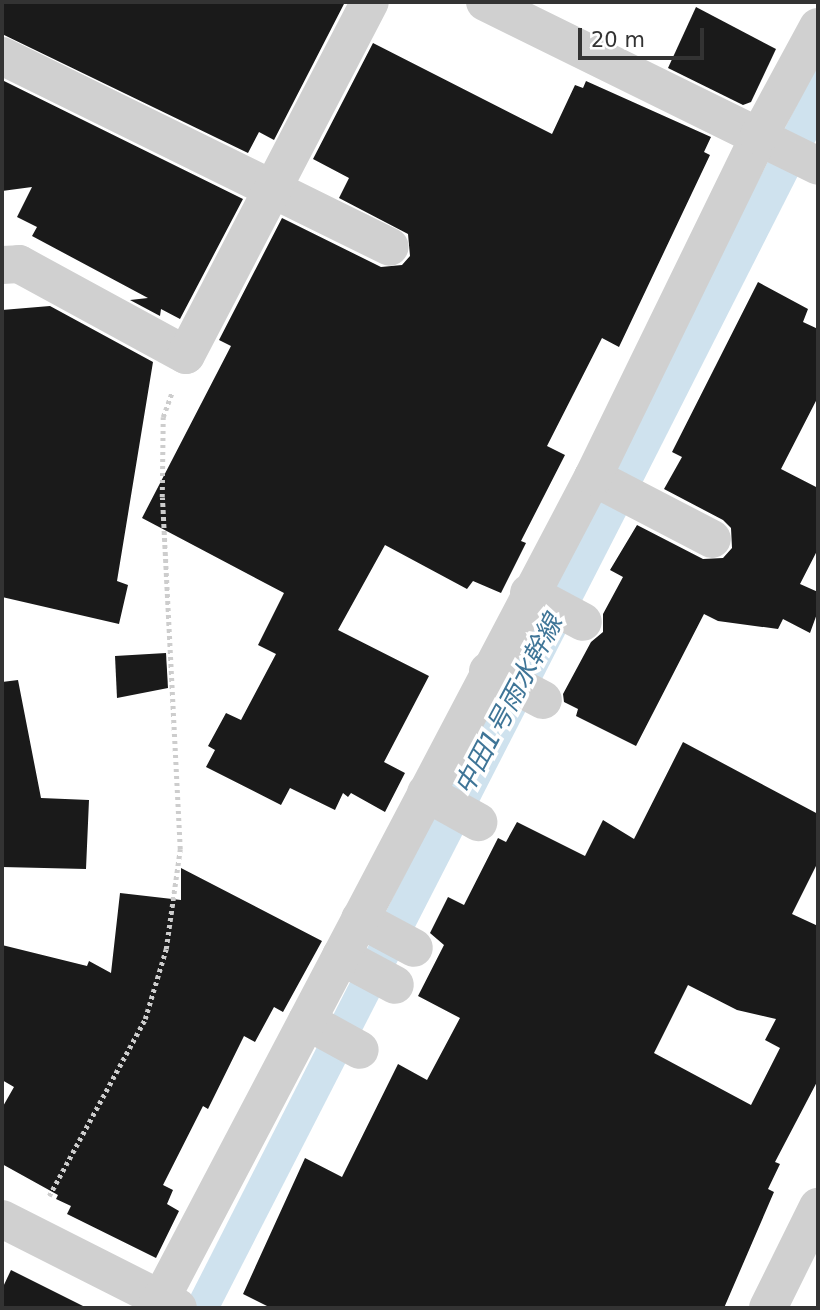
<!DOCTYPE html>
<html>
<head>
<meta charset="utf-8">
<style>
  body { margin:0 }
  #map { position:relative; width:820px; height:1310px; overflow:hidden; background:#fff; font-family:"DejaVu Sans","Noto Sans JP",sans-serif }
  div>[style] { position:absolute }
  .water>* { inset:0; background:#cfe2ee }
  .building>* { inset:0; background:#1a1a1a }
  .path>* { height:4.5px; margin-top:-2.25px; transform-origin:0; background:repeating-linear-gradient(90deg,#cdcdcd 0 3.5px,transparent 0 7px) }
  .minor>* { height:38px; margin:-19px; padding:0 19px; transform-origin:19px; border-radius:19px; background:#d0d0d0 }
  span { translate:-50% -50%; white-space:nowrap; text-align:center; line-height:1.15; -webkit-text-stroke:7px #fff; paint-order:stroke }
  .water-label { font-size:26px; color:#3f7597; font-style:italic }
  .frame { position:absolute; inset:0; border:4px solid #333; pointer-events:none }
  .scale { position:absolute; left:578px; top:28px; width:126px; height:32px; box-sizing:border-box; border:4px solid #333; border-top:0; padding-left:9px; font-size:21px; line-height:24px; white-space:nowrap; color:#333; -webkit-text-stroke:5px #fff; paint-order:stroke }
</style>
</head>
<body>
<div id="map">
  <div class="water">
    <div style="clip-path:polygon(818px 63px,818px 136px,626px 515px,220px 1308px,184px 1308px)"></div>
  </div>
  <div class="building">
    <div style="clip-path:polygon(2px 2px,345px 2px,274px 140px,259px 132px,248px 153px,2px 34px)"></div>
    <div style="clip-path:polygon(696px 7px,776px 49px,751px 102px,743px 105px,668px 68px)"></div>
    <div style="clip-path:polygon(373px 43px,552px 134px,575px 85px,583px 88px,586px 81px,711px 137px,704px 152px,710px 155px,619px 347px,602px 338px,547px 446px,565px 455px,521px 541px,526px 543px,501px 593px,473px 581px,467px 589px,385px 545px,338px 630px,429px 676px,384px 762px,405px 773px,385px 812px,351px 793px,348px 797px,343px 793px,335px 810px,290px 788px,281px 805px,206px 767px,215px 750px,208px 746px,226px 713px,241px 720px,276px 654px,258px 645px,284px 593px,142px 518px,231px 346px,219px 340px,282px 218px,381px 267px,402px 265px,410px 256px,408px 234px,339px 198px,349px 178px,313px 159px)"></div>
    <div style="clip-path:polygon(2px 80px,243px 199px,180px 319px,161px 309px,160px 316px,130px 300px,148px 298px,32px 236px,37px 227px,17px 217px,32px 187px,2px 191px)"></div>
    <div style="clip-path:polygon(758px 282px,808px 309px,803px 322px,818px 329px,818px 397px,781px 469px,818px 488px,818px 549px,800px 584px,818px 592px,818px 611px,810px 633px,783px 619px,778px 629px,718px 621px,704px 614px,636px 746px,576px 716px,578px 709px,564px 702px,563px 694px,591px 642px,603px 632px,603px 614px,623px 577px,610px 570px,637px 525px,703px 559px,723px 558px,732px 548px,731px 528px,723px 520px,664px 489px,682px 457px,672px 452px)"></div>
    <div style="clip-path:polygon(50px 306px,153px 362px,117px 581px,128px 585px,119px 624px,2px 597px,2px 310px)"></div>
    <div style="clip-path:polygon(166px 653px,168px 688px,117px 698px,115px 656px)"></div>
    <div style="clip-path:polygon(18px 680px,41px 798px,89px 800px,86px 869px,2px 867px,2px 682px)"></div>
    <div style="clip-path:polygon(evenodd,683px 742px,818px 814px,818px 862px,792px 914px,818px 926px,818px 1080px,775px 1162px,780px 1164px,768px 1189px,774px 1192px,724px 1308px,271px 1308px,243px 1294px,305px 1158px,342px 1177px,398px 1064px,427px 1080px,460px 1018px,418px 996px,444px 945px,430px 933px,448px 897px,464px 905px,498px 838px,506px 842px,517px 822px,585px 856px,603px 820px,634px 839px,683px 742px,688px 985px,737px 1010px,776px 1019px,765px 1040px,780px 1048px,751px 1105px,654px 1053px,688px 985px)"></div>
    <div style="clip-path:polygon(181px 868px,322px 941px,283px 1012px,274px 1007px,255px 1042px,244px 1036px,208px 1109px,203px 1106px,163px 1185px,173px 1190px,167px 1204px,179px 1211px,156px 1258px,67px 1214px,71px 1206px,56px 1199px,58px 1195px,2px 1164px,2px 1108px,14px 1087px,2px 1080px,2px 945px,87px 966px,89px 961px,111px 973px,120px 893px,181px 900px)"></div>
    <div style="clip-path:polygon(11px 1270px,87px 1308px,2px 1308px,2px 1289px)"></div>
  </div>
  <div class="path">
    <div style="left:49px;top:1196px;width:201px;rotate:-61.5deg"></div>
    <div style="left:145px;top:1019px;width:73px;rotate:-73.3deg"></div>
    <div style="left:166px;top:949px;width:101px;rotate:-82deg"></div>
    <div style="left:180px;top:849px;width:352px;rotate:-92.9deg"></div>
    <div style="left:162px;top:497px;width:80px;rotate:-89.3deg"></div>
    <div style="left:163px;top:417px;width:27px;rotate:-70deg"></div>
  </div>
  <div class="minor">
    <div style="left:485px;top:2px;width:371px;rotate:26.2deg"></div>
    <div style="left:2px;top:56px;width:432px;rotate:26.2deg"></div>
    <div style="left:2px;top:265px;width:17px;rotate:-3deg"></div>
    <div style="left:19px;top:264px;width:190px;rotate:28.6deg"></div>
    <div style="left:186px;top:355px;width:398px;rotate:-62.5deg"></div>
    <div style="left:593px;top:477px;width:134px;rotate:27.5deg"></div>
    <div style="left:529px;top:593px;width:61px;rotate:28.2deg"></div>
    <div style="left:488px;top:671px;width:62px;rotate:27.8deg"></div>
    <div style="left:426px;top:793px;width:60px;rotate:29.1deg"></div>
    <div style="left:360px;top:919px;width:61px;rotate:28.2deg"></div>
    <div style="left:341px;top:956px;width:61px;rotate:28.2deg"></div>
    <div style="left:307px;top:1021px;width:60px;rotate:28.7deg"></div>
    <div style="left:2px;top:1219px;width:197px;rotate:26.8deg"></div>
    <div style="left:156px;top:1308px;width:939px;rotate:-62.26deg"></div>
    <div style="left:593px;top:477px;width:379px;rotate:-64deg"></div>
    <div style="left:759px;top:136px;width:124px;rotate:-61.6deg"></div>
    <div style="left:768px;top:1308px;width:113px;rotate:-63.7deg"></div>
  </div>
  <div class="water-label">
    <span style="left:509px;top:705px;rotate:-62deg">中田1号雨水幹線</span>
  </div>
  <div class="frame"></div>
  <div class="scale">20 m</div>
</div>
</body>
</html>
